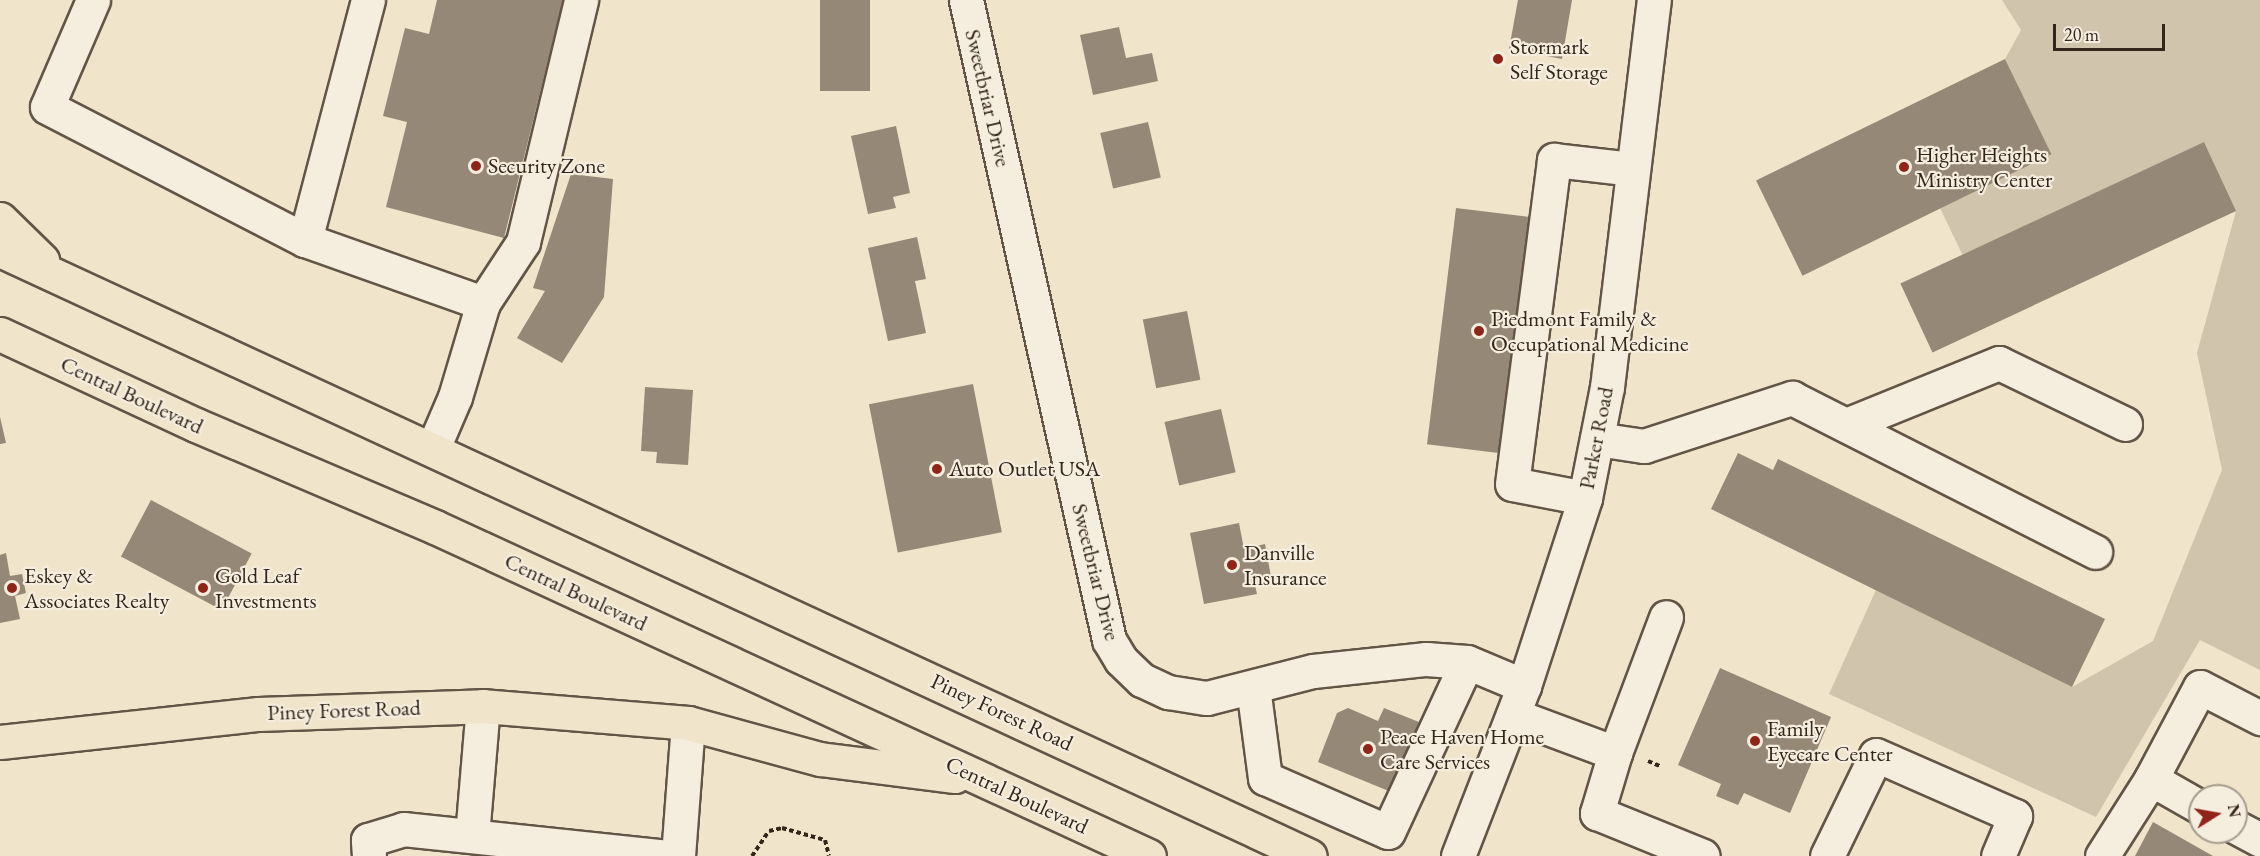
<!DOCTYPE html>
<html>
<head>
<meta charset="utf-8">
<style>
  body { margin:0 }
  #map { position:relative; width:2260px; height:856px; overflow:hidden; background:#f0e4ca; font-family:"EB Garamond",serif }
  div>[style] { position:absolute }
  .green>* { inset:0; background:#d0c4ac }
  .building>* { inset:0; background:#958876; transform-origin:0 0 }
  .path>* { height:4px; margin-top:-2px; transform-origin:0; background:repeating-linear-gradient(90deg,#33251a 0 4.5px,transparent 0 7.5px) }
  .roads { filter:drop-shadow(2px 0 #625546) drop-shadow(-2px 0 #625546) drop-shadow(0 2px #625546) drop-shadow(0 -2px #625546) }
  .minor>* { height:33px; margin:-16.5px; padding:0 16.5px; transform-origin:16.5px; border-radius:16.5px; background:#f5eddd }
  .major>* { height:33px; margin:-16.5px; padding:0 16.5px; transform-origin:16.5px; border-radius:16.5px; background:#f0e4ca }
  .dots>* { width:16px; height:16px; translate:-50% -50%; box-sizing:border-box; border:3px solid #f5eddd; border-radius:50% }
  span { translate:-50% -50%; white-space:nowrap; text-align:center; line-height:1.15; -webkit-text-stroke:4.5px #f5eddd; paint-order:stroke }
  .poi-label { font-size:22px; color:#33251a }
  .left { translate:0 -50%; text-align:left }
  .street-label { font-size:22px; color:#33251a }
  .north { position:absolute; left:2188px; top:784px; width:60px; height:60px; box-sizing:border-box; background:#f5eddd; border:2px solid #a79d8f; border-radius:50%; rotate:79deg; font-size:16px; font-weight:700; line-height:24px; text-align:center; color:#33251a }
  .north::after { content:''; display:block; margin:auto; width:21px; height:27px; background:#8f2418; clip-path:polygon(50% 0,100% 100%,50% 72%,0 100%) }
  .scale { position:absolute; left:2053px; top:24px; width:112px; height:27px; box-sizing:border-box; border:3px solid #33251a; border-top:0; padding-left:8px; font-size:18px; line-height:21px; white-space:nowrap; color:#33251a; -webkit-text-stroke:4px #f5eddd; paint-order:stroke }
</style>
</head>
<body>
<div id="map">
  <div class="green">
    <div style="clip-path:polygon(2002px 0,2260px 0,2260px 670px,2200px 640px,2096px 817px,1829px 694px,1876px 590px,2072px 687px,2153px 641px,2222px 470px,2197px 353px,2236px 211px,2204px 142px,1963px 256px,1940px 208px,2051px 154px,2005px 59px,2021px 30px)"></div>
  </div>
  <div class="building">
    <div style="clip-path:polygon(437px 0,563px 0,504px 238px,386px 207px,407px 122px,383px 116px,405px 28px,429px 34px)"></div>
    <div style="left:820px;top:0;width:50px;height:91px"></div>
    <div style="clip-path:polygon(1518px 0,1572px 0,1562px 59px,1509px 49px)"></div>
    <div style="clip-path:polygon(1119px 27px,1126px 58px,1152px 53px,1158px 81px,1093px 95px,1080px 35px)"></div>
    <div style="left:2005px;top:59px;width:106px;height:277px;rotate:64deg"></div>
    <div style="left:1148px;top:122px;width:57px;height:49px;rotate:77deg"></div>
    <div style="clip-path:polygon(896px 126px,910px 193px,893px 197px,896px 208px,868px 214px,851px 136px)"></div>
    <div style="left:2204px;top:142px;width:76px;height:335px;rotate:65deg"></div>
    <div style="clip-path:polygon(571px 174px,613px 179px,604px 297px,562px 363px,517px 338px,545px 291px,533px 288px)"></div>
    <div style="left:1456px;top:208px;width:78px;height:238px;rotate:7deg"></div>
    <div style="clip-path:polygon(917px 237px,926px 279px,915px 281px,926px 333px,888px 341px,868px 248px)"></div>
    <div style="left:1187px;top:311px;width:70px;height:45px;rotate:79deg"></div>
    <div style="left:973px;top:384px;width:151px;height:106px;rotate:79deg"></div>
    <div style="clip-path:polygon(645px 387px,693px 390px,688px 465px,656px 463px,657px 452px,641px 451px)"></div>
    <div style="left:1221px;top:409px;width:65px;height:58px;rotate:77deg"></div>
    <div style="clip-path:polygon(0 417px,6px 443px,0 444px)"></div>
    <div style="clip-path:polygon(1738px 453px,1773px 470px,1778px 459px,2105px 619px,2072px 687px,1711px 509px)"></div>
    <div style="left:151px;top:500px;width:114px;height:64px;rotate:28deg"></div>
    <div style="clip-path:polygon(1239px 523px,1244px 549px,1265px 544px,1272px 582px,1255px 585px,1257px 594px,1204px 604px,1190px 533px)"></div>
    <div style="clip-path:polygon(6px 553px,10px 576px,22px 574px,26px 593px,15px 596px,20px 619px,0 623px,0 555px)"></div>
    <div style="clip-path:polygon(1720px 668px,1831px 717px,1790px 813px,1744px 793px,1738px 805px,1716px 796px,1721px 784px,1678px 765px)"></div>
    <div style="clip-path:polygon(1348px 708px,1378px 721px,1384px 708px,1424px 724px,1396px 794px,1318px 762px,1337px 713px)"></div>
    <div style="clip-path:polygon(2153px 822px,2213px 856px,2135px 856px)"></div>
  </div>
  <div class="path">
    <div style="left:1648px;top:761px;width:13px;rotate:23deg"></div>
    <div style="left:752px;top:856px;width:30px;rotate:-56deg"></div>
    <div style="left:769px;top:831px;width:13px;rotate:-13deg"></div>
    <div style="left:782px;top:828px;width:45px;rotate:15.6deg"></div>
    <div style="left:825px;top:840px;width:16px;rotate:76deg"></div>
  </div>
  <div class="roads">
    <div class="minor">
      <div style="left:93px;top:0;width:116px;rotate:113.3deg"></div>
      <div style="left:47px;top:107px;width:290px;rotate:27.3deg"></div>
      <div style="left:305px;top:240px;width:189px;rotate:19.5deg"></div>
      <div style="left:483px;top:303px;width:98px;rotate:106.6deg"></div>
      <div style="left:455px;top:397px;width:56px;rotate:113.3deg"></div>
      <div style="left:966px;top:0;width:656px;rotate:77.4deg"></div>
      <div style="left:1109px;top:640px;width:23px;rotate:59deg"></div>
      <div style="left:1121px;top:660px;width:29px;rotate:44deg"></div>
      <div style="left:1142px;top:680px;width:29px;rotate:25deg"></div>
      <div style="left:1168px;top:692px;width:39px;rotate:9deg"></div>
      <div style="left:1207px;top:698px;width:109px;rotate:-14.3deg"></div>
      <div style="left:1313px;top:671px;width:114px;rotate:-6.1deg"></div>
      <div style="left:1426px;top:659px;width:41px;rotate:4.2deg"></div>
      <div style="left:1467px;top:662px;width:62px;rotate:22.8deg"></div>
      <div style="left:305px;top:240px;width:248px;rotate:-75.3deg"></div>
      <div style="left:483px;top:303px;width:73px;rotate:-56.7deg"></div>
      <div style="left:523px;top:242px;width:249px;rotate:-76.5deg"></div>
      <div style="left:1846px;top:425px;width:165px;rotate:-22.1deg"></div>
      <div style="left:1999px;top:363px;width:140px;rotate:25.8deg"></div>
      <div style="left:1597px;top:439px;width:48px;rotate:8.5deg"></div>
      <div style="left:1644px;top:446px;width:156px;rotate:-18deg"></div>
      <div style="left:1792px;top:398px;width:340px;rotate:26.9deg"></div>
      <div style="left:1585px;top:498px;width:74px;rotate:-169.1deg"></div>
      <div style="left:1512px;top:484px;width:327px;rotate:-82.6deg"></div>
      <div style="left:1554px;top:160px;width:79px;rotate:6.6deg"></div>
      <div style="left:1253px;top:687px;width:92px;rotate:82.5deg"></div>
      <div style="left:1265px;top:778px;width:134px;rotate:23.7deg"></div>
      <div style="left:1388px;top:832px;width:187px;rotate:-65.1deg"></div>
      <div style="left:1513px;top:715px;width:109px;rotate:20.4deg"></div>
      <div style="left:1615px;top:753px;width:63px;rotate:106.7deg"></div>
      <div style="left:1597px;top:813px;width:114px;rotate:22.1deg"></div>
      <div style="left:1615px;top:753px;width:145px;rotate:-69.4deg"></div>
      <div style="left:2151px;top:779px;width:104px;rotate:-62deg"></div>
      <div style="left:2200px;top:687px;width:68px;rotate:27.3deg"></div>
      <div style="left:2236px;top:827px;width:27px;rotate:28deg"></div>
      <div style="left:472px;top:836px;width:130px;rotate:-85.2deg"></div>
      <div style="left:369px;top:856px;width:16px;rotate:-94deg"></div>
      <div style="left:368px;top:840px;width:37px;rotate:-17deg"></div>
      <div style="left:403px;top:829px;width:259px;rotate:6deg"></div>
      <div style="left:678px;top:856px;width:133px;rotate:-85.7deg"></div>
      <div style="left:1458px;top:856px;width:182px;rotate:-68.8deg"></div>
      <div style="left:1524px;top:686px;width:198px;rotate:-72deg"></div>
      <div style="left:1585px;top:498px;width:113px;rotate:-78.8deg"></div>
      <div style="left:1607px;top:387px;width:390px;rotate:-83.1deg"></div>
      <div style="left:1827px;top:856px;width:112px;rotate:-64.1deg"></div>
      <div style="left:1876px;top:755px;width:152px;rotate:23.7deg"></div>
      <div style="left:2015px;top:816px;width:43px;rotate:113deg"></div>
      <div style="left:2102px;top:856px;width:91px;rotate:-57.5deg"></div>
      <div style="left:2151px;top:779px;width:56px;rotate:29.7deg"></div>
    </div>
    <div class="major">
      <div style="left:0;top:219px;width:59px;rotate:44.3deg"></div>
      <div style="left:0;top:250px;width:1443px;rotate:24.83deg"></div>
      <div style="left:0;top:334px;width:216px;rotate:24.9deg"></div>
      <div style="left:196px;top:425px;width:260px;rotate:23.1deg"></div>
      <div style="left:435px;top:527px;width:786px;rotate:24.74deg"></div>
      <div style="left:0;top:742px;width:260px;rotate:-6.2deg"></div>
      <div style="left:258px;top:714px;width:225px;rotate:-2deg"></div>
      <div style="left:483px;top:706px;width:206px;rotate:4.7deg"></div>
      <div style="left:688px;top:723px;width:137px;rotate:15.3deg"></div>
      <div style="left:820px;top:759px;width:136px;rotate:7.2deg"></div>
    </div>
  </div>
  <div class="dots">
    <div style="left:1498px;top:59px;background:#8f2418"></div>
    <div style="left:476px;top:166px;background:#8f2418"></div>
    <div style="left:1904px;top:167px;background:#8f2418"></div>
    <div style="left:1479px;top:331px;background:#8f2418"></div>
    <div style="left:937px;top:469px;background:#8f2418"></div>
    <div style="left:1232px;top:565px;background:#8f2418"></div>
    <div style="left:12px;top:588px;background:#8f2418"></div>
    <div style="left:203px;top:588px;background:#8f2418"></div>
    <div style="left:1755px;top:741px;background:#8f2418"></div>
    <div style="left:1368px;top:749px;background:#8f2418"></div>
  </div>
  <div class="poi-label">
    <span class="left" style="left:1510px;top:59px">Stormark<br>Self Storage</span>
    <span class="left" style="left:1916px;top:167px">Higher Heights<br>Ministry Center</span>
    <span class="left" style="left:488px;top:166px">Security Zone</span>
    <span class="left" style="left:1491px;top:331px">Piedmont Family &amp;<br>Occupational Medicine</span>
    <span class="left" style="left:949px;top:469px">Auto Outlet USA</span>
    <span class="left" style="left:1244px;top:565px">Danville<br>Insurance</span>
    <span class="left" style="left:24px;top:588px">Eskey &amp;<br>Associates Realty</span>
    <span class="left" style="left:215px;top:588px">Gold Leaf<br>Investments</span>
    <span class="left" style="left:1767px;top:741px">Family<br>Eyecare Center</span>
    <span class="left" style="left:1380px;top:749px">Peace Haven Home<br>Care Services</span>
  </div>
  <div class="street-label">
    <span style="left:988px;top:98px;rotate:77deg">Sweetbriar Drive</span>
    <span style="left:132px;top:395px;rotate:25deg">Central Boulevard</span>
    <span style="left:1596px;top:438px;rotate:-79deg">Parker Road</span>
    <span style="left:1096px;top:572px;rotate:76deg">Sweetbriar Drive</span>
    <span style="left:576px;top:592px;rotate:25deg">Central Boulevard</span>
    <span style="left:344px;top:710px;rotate:-2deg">Piney Forest Road</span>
    <span style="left:1002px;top:712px;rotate:25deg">Piney Forest Road</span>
    <span style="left:1017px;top:795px;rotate:25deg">Central Boulevard</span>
  </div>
  <div class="north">N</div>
  <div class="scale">20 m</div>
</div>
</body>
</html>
